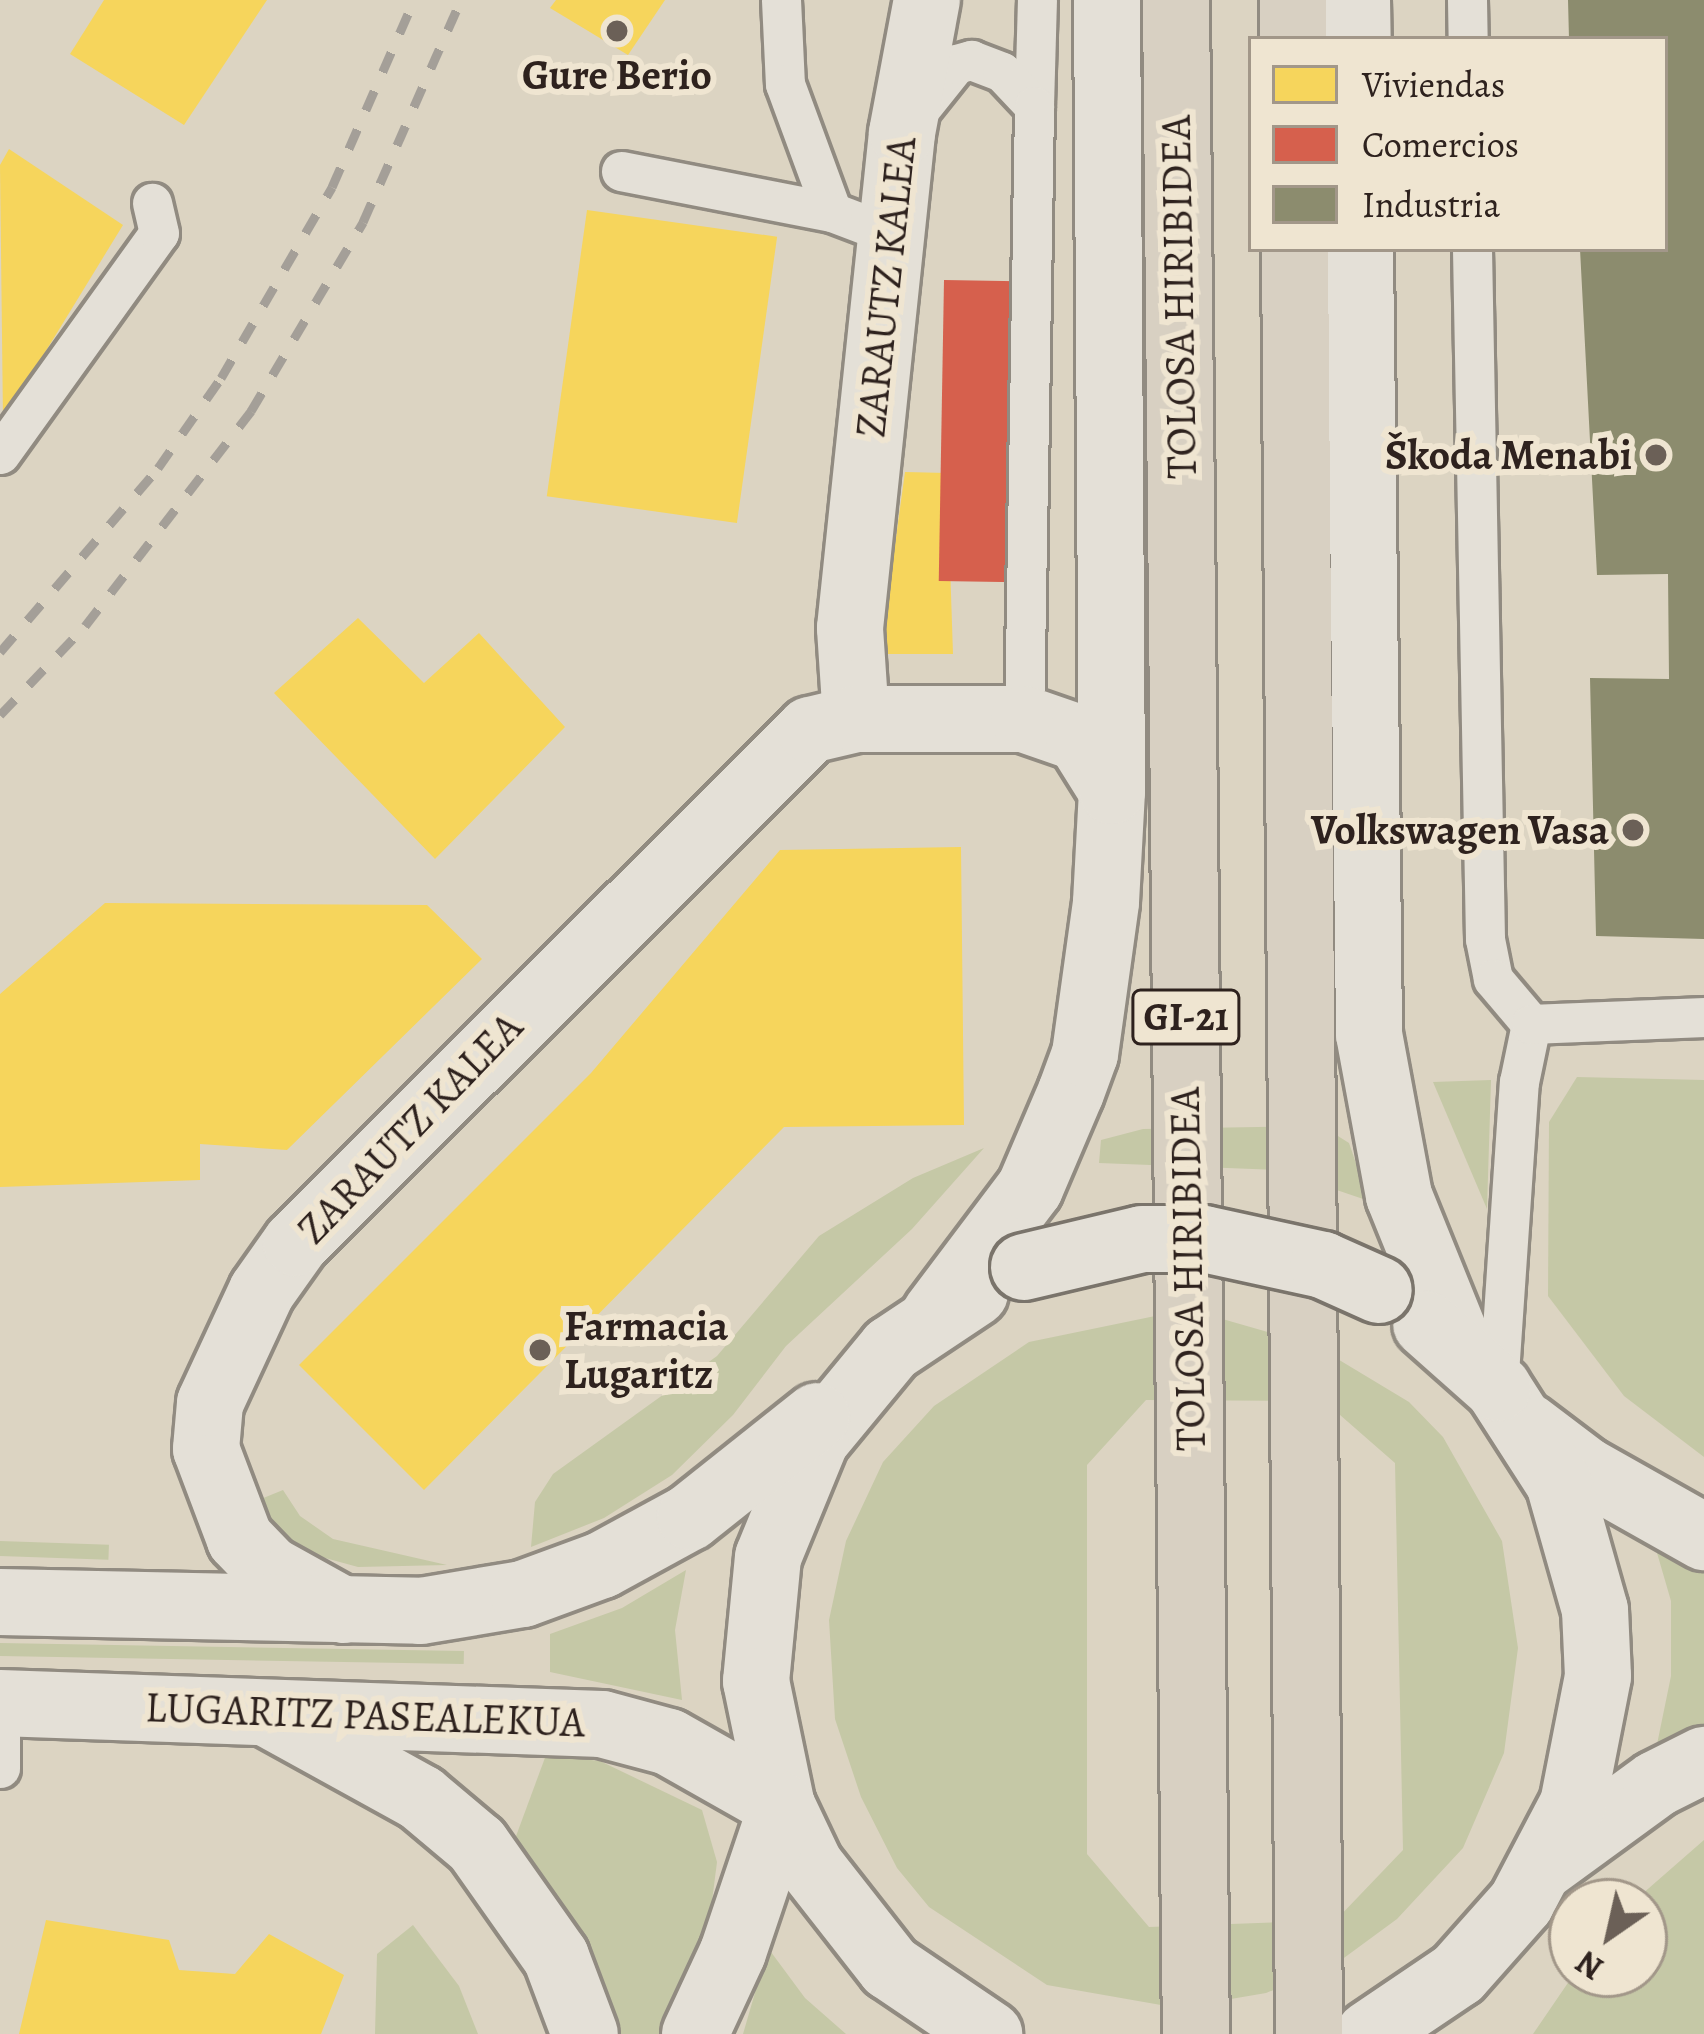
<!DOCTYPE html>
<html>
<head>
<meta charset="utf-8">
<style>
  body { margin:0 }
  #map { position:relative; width:1704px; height:2034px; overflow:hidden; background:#dcd4c2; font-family:Alegreya,serif }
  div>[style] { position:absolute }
  .green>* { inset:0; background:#c5c8a6; transform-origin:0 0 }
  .homes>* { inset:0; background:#f6d55c; transform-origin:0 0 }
  .shops>* { inset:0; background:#d6604d; transform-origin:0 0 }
  .industry>* { inset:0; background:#8c8c6e }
  .roads { filter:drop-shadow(3px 0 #918b81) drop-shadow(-3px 0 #918b81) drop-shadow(0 3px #918b81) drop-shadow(0 -3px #918b81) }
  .lane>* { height:39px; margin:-19.5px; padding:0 19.5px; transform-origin:19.5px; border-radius:19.5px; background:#e4e0d7 }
  .street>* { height:66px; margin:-33px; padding:0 33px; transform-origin:33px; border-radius:33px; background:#e4e0d7 }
  .secondary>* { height:66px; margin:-33px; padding:0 33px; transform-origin:33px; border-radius:33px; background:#e4e0d7 }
  .primary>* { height:66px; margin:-33px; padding:0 33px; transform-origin:33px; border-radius:33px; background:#d8d0c2 }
  .rail>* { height:9px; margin-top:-4.5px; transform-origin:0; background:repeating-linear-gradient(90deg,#a49f98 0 21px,transparent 0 42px) }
  .bridges { filter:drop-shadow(3px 0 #7a746b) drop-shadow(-3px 0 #7a746b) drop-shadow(0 3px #7a746b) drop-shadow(0 -3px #7a746b) }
  .secondary-bridge>* { height:66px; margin:-33px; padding:0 33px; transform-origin:33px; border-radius:33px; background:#e4e0d7 }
  .dots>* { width:33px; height:33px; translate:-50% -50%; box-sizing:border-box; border:6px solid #efe5d1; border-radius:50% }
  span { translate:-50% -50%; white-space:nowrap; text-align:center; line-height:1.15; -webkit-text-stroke:12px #efe5d1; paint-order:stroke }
  .shield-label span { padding:3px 9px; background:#efe5d1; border:3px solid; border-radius:9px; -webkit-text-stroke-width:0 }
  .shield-label { font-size:39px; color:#2e221e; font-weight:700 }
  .poi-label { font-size:42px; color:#2e221e; font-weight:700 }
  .right { translate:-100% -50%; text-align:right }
  .left { translate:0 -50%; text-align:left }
  .street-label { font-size:42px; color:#2e221e }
  .legend { position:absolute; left:1248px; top:36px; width:420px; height:216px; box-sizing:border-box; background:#efe5d1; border:3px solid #a29789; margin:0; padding:15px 21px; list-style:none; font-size:36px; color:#2e221e }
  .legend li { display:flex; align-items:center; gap:24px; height:60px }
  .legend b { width:60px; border:3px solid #a29789 }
  .north { position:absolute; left:1548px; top:1878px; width:120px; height:120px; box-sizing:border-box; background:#efe5d1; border:3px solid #a29789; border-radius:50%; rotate:214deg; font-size:33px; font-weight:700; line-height:48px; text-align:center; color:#2e221e }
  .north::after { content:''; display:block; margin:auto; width:42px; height:54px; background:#6b6057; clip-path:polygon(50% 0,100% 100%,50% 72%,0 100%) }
</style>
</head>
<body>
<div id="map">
  <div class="green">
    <div style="clip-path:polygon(1577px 1077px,1704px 1080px,1704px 1457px,1624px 1396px,1548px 1296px,1549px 1122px)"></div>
    <div style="clip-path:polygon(1491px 1080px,1487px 1209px,1433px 1082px)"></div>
    <div style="clip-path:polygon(1322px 1126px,1349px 1143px,1369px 1201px,1278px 1170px,1099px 1163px,1101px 1140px,1143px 1129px)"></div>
    <div style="clip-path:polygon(984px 1148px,912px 1229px,786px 1346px,733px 1415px,672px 1475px,604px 1518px,531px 1547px,535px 1502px,553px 1474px,717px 1356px,819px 1236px,913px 1178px)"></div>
    <div style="clip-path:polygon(evenodd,1160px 1315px,1212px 1316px,1316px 1346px,1409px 1402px,1443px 1437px,1502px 1541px,1518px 1648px,1504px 1753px,1463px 1848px,1397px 1919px,1333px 1966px,1266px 1993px,1178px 2008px,1047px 1985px,929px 1907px,897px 1868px,861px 1797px,835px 1719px,829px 1620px,846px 1541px,883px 1462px,934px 1406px,1029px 1342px,1160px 1315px,1146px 1400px,1324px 1401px,1395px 1463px,1403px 1850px,1336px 1920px,1149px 1927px,1087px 1854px,1087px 1465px,1146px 1400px)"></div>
    <div style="clip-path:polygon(283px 1490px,300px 1516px,333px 1539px,447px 1565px,358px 1567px,296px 1550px,256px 1501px)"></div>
    <div style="left:0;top:1541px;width:109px;height:15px;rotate:2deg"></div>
    <div style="clip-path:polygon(1655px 1546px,1704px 1572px,1704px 1726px,1654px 1759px,1671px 1676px,1671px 1601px)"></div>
    <div style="clip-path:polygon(686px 1570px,675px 1630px,682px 1700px,550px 1672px,550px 1634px,622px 1608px)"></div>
    <div style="left:0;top:1643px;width:464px;height:13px;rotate:1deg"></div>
    <div style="clip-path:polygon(546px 1755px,600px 1761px,702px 1810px,717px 1862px,707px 1940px,662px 2034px,608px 2034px,512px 1847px)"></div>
    <div style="clip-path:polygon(1704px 1840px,1704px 2034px,1533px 2034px,1574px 1974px,1644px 1974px,1644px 1902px,1633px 1902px)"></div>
    <div style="clip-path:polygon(413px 1925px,459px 1986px,478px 2034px,375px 2034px,377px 1954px)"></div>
    <div style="clip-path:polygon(768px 1948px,805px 1998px,846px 2034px,743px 2034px)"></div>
  </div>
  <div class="homes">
    <div style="clip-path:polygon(104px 0,267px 0,184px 125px,70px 54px)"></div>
    <div style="clip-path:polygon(556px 0,665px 0,628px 55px,550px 8px)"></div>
    <div style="clip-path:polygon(9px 149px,123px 225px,3px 421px,0 165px)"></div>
    <div style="left:587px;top:210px;width:192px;height:289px;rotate:8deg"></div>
    <div style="clip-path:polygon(905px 472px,947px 473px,953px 654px,880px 654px)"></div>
    <div style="clip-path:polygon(358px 618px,424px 683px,479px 633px,565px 727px,435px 859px,274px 693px)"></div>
    <div style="clip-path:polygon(961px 847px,964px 1125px,784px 1127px,424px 1490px,299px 1365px,591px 1073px,780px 850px)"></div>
    <div style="clip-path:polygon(105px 903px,427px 905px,482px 959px,287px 1150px,200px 1144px,200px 1180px,0 1187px,0 994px)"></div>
    <div style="clip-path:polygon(46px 1920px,169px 1940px,179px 1970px,235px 1974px,269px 1934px,344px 1975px,321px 2034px,19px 2034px)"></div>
  </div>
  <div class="shops">
    <div style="left:944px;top:280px;width:104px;height:301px;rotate:1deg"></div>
  </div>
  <div class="industry">
    <div style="clip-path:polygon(1568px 0,1704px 0,1704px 939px,1596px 936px,1590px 678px,1669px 679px,1668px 574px,1597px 575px,1580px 249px,1665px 249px,1665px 39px,1569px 39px)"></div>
  </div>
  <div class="roads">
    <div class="lane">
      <div style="left:781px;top:0;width:84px;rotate:87.3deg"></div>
      <div style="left:785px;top:84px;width:136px;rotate:69.8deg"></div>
      <div style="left:832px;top:212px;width:62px;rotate:20.8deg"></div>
      <div style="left:1467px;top:0;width:39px;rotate:89deg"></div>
      <div style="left:1034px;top:106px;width:106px;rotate:-88.4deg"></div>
      <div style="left:916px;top:114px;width:64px;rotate:-51.3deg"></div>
      <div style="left:956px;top:64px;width:16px;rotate:-15deg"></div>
      <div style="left:971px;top:60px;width:33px;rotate:21deg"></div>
      <div style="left:1002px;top:72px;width:47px;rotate:46.7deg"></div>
      <div style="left:1034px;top:106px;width:613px;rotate:90.93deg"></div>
      <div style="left:621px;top:171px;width:215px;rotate:11deg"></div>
      <div style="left:1472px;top:249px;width:690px;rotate:88.92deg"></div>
      <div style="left:1485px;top:939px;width:41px;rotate:78.7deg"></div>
      <div style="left:1493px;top:979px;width:59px;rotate:49.8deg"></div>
      <div style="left:0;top:454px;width:272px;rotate:-54.3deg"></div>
      <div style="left:159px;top:233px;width:31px;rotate:-103deg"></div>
      <div style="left:1498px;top:1388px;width:307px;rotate:-86.1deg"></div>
      <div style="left:1519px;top:1082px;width:59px;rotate:-78.3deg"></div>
      <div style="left:1531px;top:1024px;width:173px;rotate:-2.3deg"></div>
      <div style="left:0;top:1736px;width:32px;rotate:90deg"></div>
    </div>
    <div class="street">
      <div style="left:856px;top:719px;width:91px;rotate:-93.8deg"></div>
      <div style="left:850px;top:628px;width:498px;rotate:-84deg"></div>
      <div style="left:902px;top:133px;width:135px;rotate:-79.4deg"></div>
      <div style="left:1527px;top:1426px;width:73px;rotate:37.2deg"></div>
      <div style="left:1585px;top:1470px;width:137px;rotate:29.4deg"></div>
      <div style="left:343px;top:1610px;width:85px;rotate:-151deg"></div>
      <div style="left:269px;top:1569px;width:42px;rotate:-134deg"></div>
      <div style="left:240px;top:1539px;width:96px;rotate:-110.7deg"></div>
      <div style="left:206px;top:1449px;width:46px;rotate:-85deg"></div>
      <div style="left:210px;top:1403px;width:123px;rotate:-65.1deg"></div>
      <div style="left:262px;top:1291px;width:59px;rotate:-54.7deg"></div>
      <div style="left:296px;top:1243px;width:726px;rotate:-44.94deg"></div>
      <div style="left:810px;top:730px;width:47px;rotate:-13.4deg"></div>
      <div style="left:856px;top:719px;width:168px"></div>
      <div style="left:1024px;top:719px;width:58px;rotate:19.1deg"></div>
      <div style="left:1079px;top:738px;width:62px;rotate:58.1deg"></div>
      <div style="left:1545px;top:1865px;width:137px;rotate:-36.1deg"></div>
      <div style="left:1656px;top:1784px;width:54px;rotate:-26.6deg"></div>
    </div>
    <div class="secondary">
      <div style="left:1357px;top:0;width:39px;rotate:89deg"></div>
      <div style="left:1360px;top:249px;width:785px;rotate:89.34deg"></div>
      <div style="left:1369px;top:1034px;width:165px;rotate:79.5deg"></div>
      <div style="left:1399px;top:1196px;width:163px;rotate:68deg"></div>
      <div style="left:975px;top:1293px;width:101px;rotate:146.3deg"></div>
      <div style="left:891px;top:1349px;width:118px;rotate:129.5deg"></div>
      <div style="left:816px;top:1440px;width:126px;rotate:112.3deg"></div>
      <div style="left:768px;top:1557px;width:125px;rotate:95.5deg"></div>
      <div style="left:756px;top:1681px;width:128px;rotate:78.3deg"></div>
      <div style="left:782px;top:1806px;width:65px;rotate:64.6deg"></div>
      <div style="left:810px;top:1865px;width:130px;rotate:51.9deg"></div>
      <div style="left:890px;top:1967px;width:120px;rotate:34.1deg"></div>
      <div style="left:935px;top:1314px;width:158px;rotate:-53deg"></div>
      <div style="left:1030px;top:1188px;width:104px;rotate:-66.9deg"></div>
      <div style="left:1071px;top:1092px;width:40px;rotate:-69.8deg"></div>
      <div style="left:1085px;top:1054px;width:153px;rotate:-82.1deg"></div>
      <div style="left:1106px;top:902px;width:111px;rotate:-86.9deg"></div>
      <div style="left:1112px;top:791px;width:791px;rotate:-90.36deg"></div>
      <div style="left:0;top:1602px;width:421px;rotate:1.2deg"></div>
      <div style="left:421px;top:1611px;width:103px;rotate:-9.5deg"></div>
      <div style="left:523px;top:1594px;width:84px;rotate:-20.2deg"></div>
      <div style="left:602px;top:1565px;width:100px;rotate:-28.6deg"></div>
      <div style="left:690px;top:1517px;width:162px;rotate:-38.5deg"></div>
      <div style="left:0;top:1703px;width:602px;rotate:2deg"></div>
      <div style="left:602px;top:1724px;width:69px;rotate:15deg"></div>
      <div style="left:669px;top:1742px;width:130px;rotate:29.5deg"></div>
      <div style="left:269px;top:1714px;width:174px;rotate:28.9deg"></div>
      <div style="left:421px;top:1798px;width:73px;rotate:40deg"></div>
      <div style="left:477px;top:1845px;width:137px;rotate:54.8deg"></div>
      <div style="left:556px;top:1957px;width:82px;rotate:69.4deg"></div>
      <div style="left:695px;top:2034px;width:90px;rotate:-65.1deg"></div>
      <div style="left:733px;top:1952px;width:154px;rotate:-71.4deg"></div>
      <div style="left:1369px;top:2034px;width:107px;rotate:-34deg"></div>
      <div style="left:1458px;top:1974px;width:95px;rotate:-48.4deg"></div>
      <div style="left:1521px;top:1903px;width:112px;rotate:-62.3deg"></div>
      <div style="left:1573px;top:1804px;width:130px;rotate:-78.9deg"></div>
      <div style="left:1598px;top:1676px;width:66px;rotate:-92.6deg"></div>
      <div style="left:1595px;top:1610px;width:132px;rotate:-105.8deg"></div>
      <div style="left:1559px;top:1483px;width:113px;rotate:-122.7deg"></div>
      <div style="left:1498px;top:1388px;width:96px;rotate:-138.4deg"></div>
    </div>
    <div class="primary">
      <div style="left:1176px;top:0;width:2034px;rotate:89.44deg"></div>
      <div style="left:1293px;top:0;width:39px;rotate:90deg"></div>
      <div style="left:1295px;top:249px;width:1785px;rotate:89.55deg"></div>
    </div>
  </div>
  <div class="rail">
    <div style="left:0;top:652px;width:243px;rotate:-49.3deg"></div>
    <div style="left:158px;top:468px;width:110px;rotate:-55deg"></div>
    <div style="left:221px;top:378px;width:221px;rotate:-59.8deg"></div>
    <div style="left:332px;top:187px;width:204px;rotate:-66.3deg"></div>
    <div style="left:0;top:715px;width:123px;rotate:-46.3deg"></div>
    <div style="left:85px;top:626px;width:272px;rotate:-52.3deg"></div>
    <div style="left:251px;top:411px;width:220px;rotate:-59.3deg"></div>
    <div style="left:363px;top:222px;width:243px;rotate:-66.2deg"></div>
  </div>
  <div class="bridges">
    <div class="secondary-bridge">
      <div style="left:1024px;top:1267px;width:121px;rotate:-13.3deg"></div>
      <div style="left:1142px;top:1239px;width:62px"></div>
      <div style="left:1204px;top:1239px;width:122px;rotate:12.3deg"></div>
      <div style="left:1323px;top:1265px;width:61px;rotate:24.1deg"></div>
    </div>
  </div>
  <div class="dots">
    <div style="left:617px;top:31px;background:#6b6057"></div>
    <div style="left:1656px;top:455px;background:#6b6057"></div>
    <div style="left:1633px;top:830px;background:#6b6057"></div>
    <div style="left:540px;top:1350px;background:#6b6057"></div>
  </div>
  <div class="shield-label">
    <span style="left:1186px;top:1017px">GI-21</span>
  </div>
  <div class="poi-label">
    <span style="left:617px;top:75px">Gure Berio</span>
    <span class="right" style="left:1632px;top:455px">Škoda Menabi</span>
    <span class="right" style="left:1609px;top:830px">Volkswagen Vasa</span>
    <span class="left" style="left:564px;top:1350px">Farmacia<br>Lugaritz</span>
  </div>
  <div class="street-label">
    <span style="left:886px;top:287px;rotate:-84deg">ZARAUTZ KALEA</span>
    <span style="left:1179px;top:297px;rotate:-91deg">TOLOSA HIRIBIDEA</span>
    <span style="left:410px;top:1128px;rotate:-46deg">ZARAUTZ KALEA</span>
    <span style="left:1188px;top:1269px;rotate:-91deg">TOLOSA HIRIBIDEA</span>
    <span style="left:365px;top:1715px;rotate:2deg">LUGARITZ PASEALEKUA</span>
  </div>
  <ul class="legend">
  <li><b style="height:33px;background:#f6d55c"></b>Viviendas</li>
  <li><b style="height:33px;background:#d6604d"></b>Comercios</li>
  <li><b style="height:33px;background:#8c8c6e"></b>Industria</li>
  </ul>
  <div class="north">N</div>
</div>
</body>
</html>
